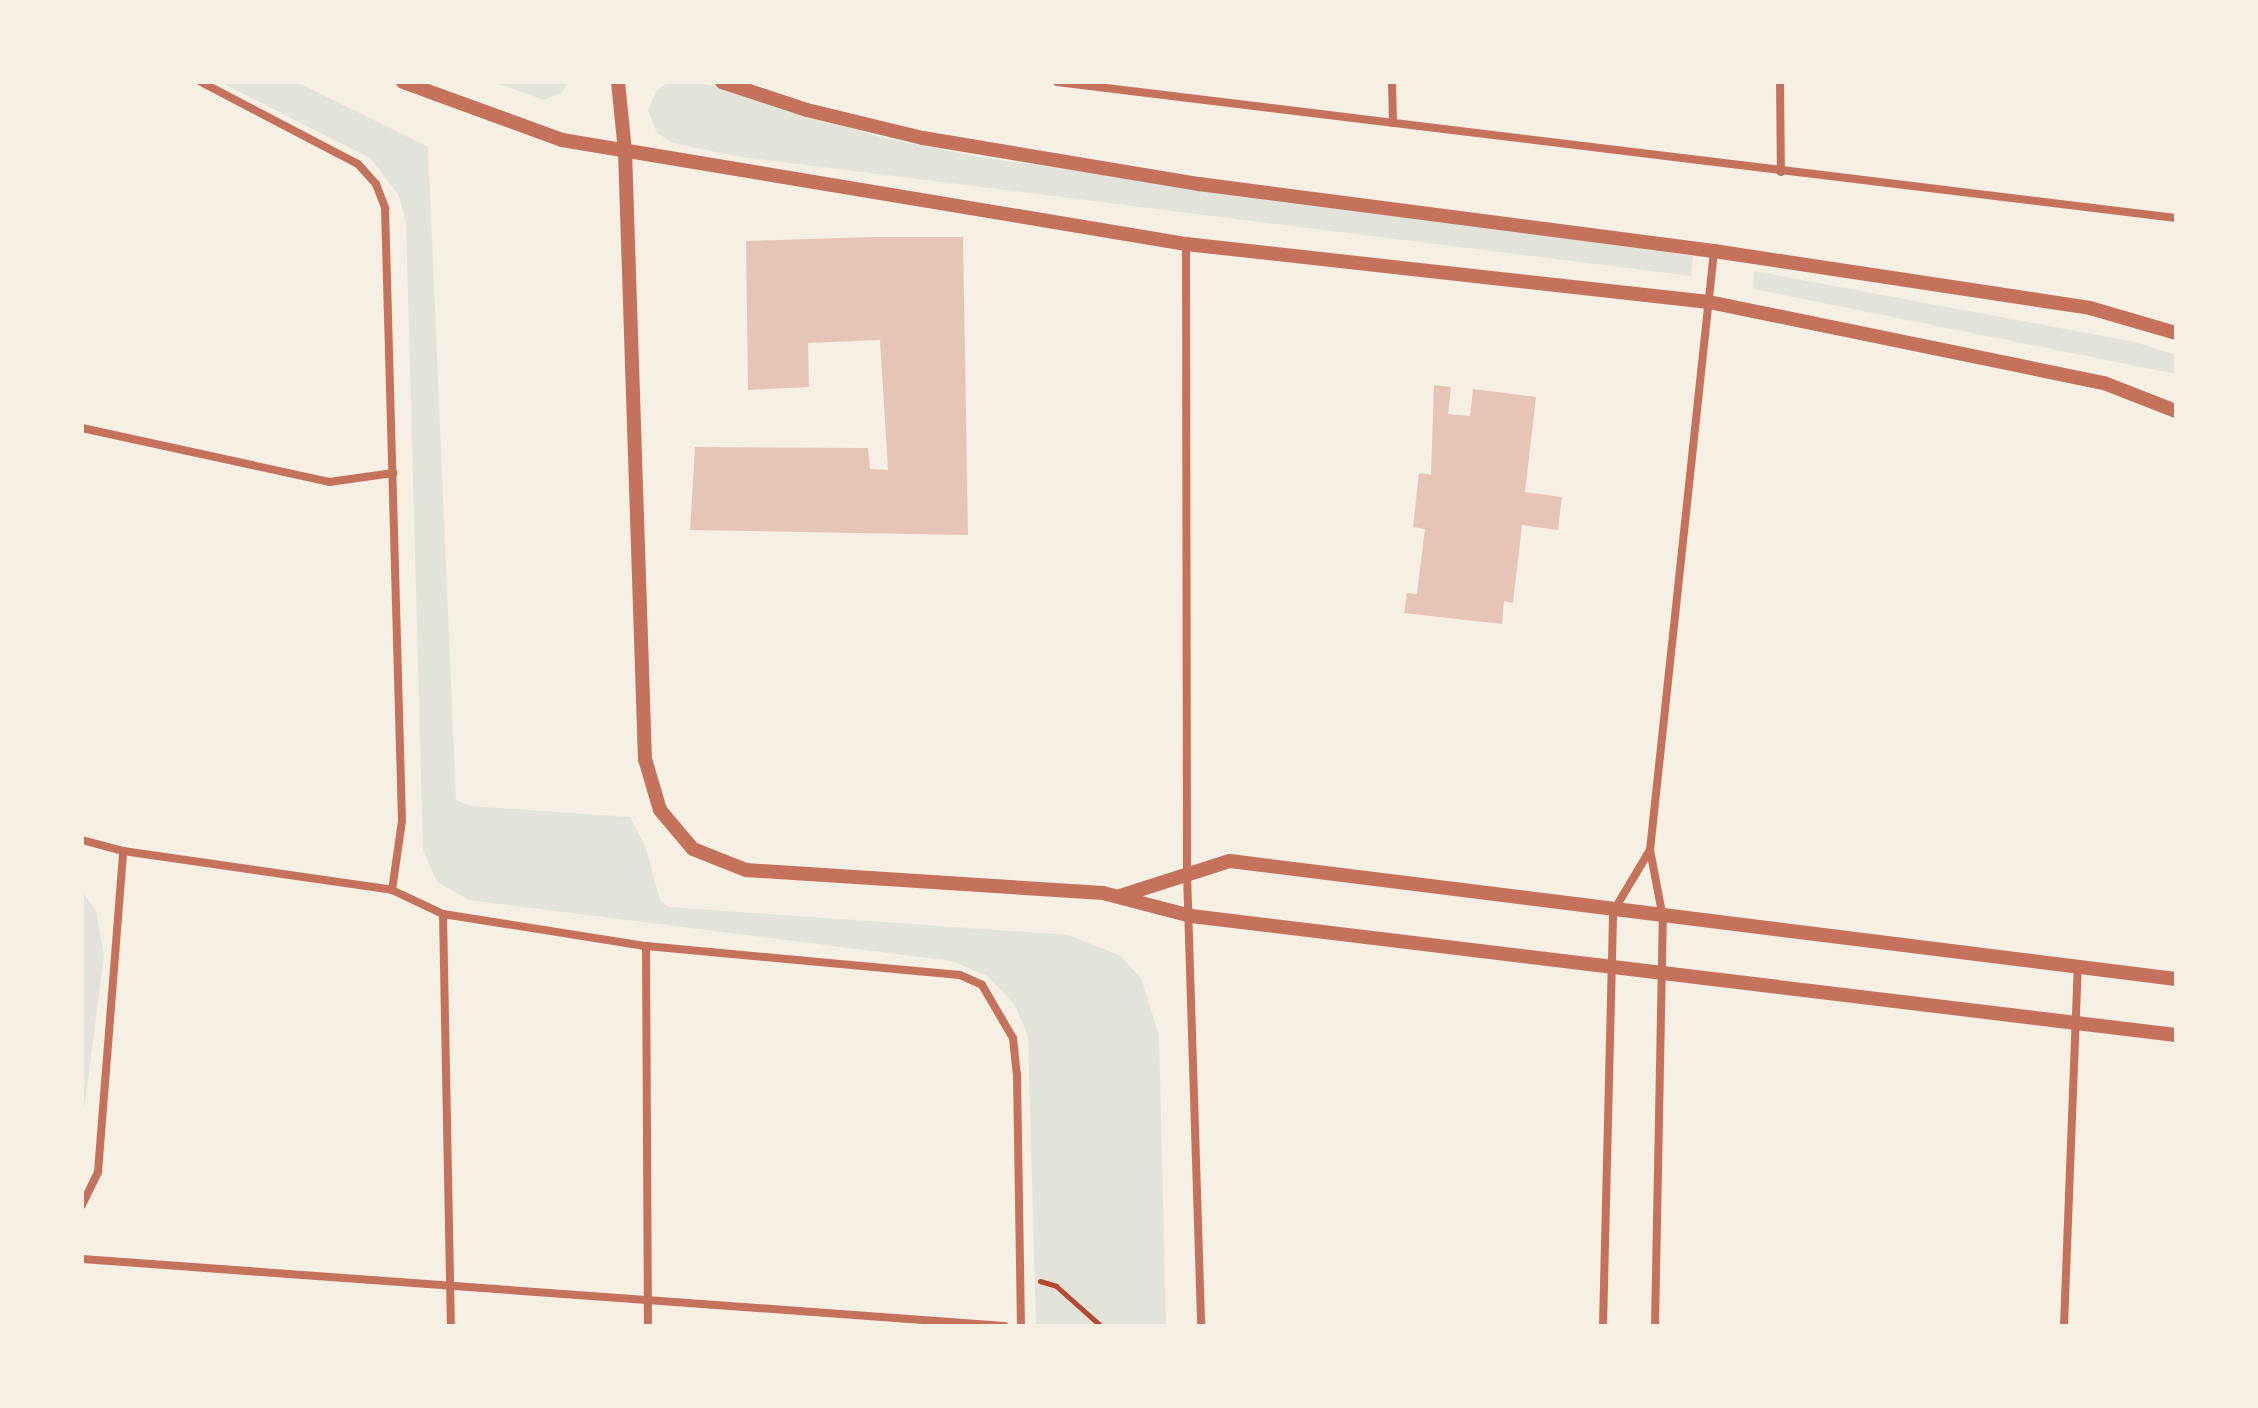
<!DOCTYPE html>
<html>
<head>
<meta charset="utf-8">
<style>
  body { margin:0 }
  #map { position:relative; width:2258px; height:1408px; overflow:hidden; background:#f6efe4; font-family:Barlow,sans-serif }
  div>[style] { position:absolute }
  .green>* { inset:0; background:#e2e4dc }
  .building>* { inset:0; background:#e6c5b7 }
  .path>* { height:5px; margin:-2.5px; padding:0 2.5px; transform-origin:2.5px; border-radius:2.5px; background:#b5482f }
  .minor>* { height:8px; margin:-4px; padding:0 4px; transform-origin:4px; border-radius:4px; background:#c5725c }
  .tertiary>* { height:14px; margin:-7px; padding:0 7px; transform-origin:7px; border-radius:7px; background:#c5725c }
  span { translate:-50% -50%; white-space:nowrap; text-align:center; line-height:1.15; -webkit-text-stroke:8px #f6efe4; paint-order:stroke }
  .frame { position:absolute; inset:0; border:84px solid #f6efe4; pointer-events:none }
</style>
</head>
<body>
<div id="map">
  <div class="green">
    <div style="clip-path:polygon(220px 82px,297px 82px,428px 147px,456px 800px,471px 806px,630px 817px,646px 848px,660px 900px,668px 907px,1068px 935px,1119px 955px,1141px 978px,1159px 1035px,1166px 1326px,1036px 1326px,1028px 1036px,1015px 1005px,987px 976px,952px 961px,469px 900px,437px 882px,423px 850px,406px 222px,398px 194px,370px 158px)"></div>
    <div style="clip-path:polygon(494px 82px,569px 82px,561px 93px,544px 100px)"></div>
    <div style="clip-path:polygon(669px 82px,700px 82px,880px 137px,985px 158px,1693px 256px,1691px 276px,734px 156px,673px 143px,657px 133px,648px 110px,657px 90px)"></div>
    <div style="clip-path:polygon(1754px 271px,2135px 342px,2176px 355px,2176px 374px,1753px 289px)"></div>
    <div style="clip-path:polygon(82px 891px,96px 911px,104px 956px,82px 1126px)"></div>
  </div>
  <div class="building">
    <div style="clip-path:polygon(874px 237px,963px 237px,968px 535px,690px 530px,695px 447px,868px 448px,870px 469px,888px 470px,880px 340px,808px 343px,809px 387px,748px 390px,746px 241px)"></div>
    <div style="clip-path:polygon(1434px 385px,1451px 387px,1448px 414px,1470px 416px,1473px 389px,1536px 397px,1525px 492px,1562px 497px,1558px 530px,1522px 525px,1513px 603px,1504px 601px,1502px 624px,1404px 613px,1407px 593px,1417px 594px,1425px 529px,1413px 527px,1419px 473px,1431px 475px)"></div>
  </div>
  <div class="path">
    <div style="left:1040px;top:1281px;width:17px;rotate:17deg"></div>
    <div style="left:1056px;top:1286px;width:60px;rotate:41.6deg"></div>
  </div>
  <div class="minor">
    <div style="left:201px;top:82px;width:177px;rotate:27.6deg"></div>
    <div style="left:358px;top:164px;width:27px;rotate:48deg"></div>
    <div style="left:376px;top:184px;width:26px;rotate:69deg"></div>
    <div style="left:385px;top:208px;width:613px;rotate:88.41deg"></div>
    <div style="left:402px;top:821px;width:70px;rotate:98.2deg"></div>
    <div style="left:1057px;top:82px;width:1127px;rotate:6.93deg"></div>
    <div style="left:1392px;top:82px;width:41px;rotate:88.6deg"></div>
    <div style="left:1780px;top:82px;width:90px;rotate:89.4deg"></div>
    <div style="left:1186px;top:244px;width:630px;rotate:89.91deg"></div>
    <div style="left:1187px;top:874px;width:452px;rotate:88.2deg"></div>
    <div style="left:82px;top:428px;width:253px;rotate:12.3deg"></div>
    <div style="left:329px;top:482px;width:65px;rotate:-8deg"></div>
    <div style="left:82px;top:840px;width:42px;rotate:15deg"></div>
    <div style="left:123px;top:851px;width:272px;rotate:8.2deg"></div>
    <div style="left:392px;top:890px;width:56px;rotate:25.2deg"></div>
    <div style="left:443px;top:914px;width:206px;rotate:9deg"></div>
    <div style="left:646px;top:946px;width:315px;rotate:5.3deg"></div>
    <div style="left:960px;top:975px;width:24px;rotate:24deg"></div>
    <div style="left:982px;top:985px;width:61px;rotate:59.7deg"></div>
    <div style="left:1013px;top:1038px;width:36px;rotate:84deg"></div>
    <div style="left:1017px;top:1074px;width:252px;rotate:89.1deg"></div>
    <div style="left:443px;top:914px;width:412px;rotate:88.9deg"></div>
    <div style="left:646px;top:946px;width:380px;rotate:89.7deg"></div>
    <div style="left:82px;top:1205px;width:37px;rotate:-64deg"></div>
    <div style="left:98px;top:1172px;width:322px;rotate:-85.5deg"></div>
    <div style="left:82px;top:1259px;width:925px;rotate:4.15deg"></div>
    <div style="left:1603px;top:1326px;width:414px;rotate:-88.6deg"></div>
    <div style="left:1613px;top:912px;width:72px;rotate:-59.2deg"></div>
    <div style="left:1655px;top:1326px;width:408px;rotate:-88.9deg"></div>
    <div style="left:1663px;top:918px;width:69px;rotate:-100.8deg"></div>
    <div style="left:1650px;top:850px;width:602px;rotate:-83.9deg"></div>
    <div style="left:2064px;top:1326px;width:359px;rotate:-87.8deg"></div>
  </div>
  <div class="tertiary">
    <div style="left:403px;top:82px;width:169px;rotate:20deg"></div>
    <div style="left:562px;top:140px;width:633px;rotate:9.46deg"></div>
    <div style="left:1186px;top:244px;width:526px;rotate:6.33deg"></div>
    <div style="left:1709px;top:302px;width:403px;rotate:11.6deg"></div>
    <div style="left:2104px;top:383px;width:77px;rotate:21.3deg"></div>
    <div style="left:618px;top:82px;width:69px;rotate:84.2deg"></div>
    <div style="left:625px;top:151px;width:608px;rotate:88.12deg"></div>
    <div style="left:645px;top:759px;width:53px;rotate:73.6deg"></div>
    <div style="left:660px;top:810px;width:51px;rotate:49.8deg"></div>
    <div style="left:693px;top:849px;width:57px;rotate:21.6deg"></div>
    <div style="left:746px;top:870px;width:358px;rotate:3.7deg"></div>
    <div style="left:1103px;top:893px;width:91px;rotate:14.6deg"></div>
    <div style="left:1191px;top:916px;width:992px;rotate:6.89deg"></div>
    <div style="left:722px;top:82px;width:89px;rotate:18.2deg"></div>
    <div style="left:807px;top:110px;width:119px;rotate:13.6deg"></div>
    <div style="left:923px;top:138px;width:280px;rotate:9.5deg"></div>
    <div style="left:1199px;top:184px;width:519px;rotate:7.41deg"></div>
    <div style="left:1714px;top:251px;width:380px;rotate:8.6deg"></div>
    <div style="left:2090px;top:308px;width:90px;rotate:16.2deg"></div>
    <div style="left:1120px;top:896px;width:115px;rotate:-17.7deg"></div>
    <div style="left:1230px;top:861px;width:953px;rotate:7.11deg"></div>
  </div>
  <div class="frame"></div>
</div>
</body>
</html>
